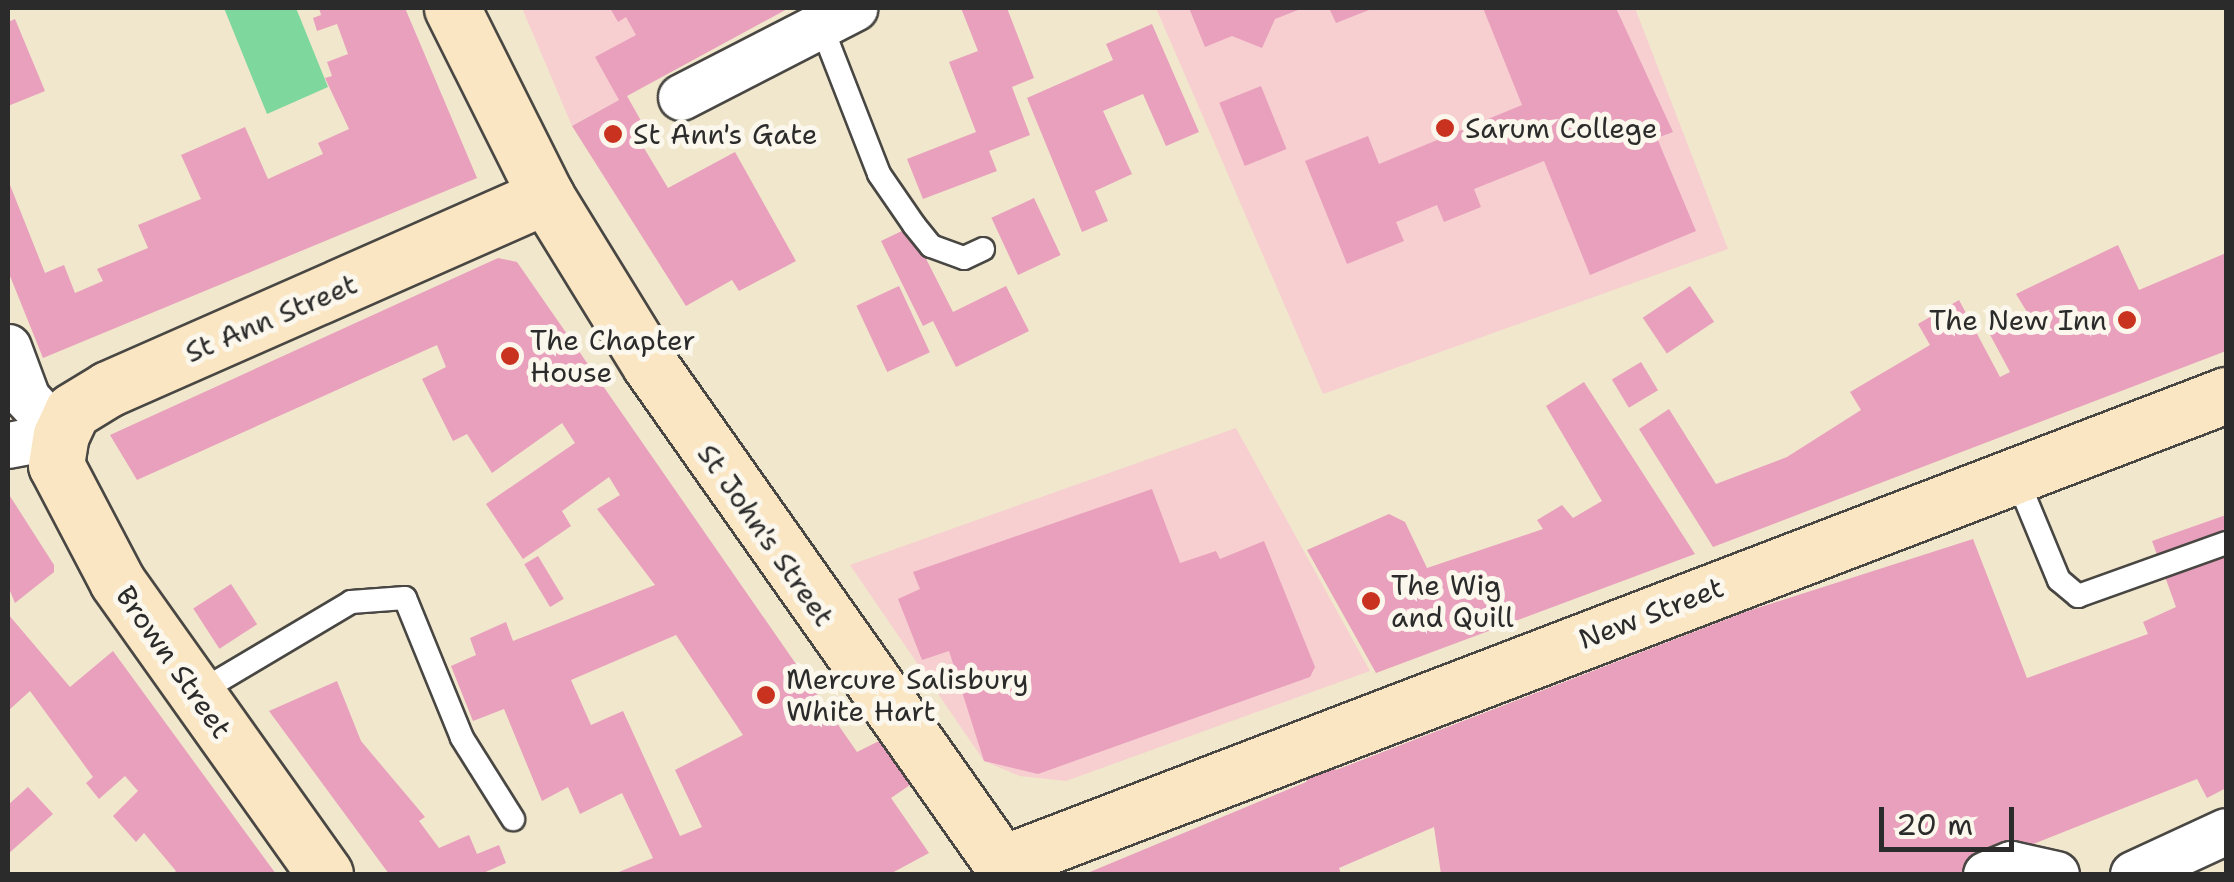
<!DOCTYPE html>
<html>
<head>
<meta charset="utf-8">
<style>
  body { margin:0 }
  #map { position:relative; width:2234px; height:882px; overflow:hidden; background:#f0e7cc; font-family:"Shantell Sans",sans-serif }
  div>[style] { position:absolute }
  .built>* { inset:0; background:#f7cfd0 }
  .green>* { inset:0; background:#7ed79d }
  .building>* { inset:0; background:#e8a0bd; transform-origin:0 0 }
  .roads { filter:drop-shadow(2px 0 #494743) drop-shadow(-2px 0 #494743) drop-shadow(0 2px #494743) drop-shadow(0 -2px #494743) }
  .lane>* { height:22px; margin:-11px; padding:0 11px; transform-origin:11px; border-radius:11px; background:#fff }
  .street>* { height:45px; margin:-22.5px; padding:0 22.5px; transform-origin:22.5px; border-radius:22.5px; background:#fff }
  .secondary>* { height:55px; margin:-27.5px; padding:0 27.5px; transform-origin:27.5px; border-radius:27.5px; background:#fbe6c4 }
  .dots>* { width:28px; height:28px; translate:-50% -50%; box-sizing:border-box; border:5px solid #fbf7ec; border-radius:50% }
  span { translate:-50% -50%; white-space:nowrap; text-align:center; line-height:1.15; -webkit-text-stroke:10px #fbf7ec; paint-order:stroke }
  .poi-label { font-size:28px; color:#2b2b2b }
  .left { translate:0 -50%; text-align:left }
  .right { translate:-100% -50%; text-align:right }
  .street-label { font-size:28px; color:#2b2b2b }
  .frame { position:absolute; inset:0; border:10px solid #2b2b2b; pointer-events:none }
  .scale { position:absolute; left:1879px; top:807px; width:135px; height:45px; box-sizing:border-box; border:5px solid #2b2b2b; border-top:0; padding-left:12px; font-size:30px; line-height:35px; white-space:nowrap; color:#2b2b2b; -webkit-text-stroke:8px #fbf7ec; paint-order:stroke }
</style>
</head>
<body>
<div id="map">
  <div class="built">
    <div style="clip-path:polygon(522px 8px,699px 8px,718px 45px,572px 126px)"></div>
    <div style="clip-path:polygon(1156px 8px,1635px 8px,1728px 249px,1323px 394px)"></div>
    <div style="clip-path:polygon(1236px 428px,1370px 671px,1066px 781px,1020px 776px,984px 761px,850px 565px)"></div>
  </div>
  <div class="green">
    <div style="clip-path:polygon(224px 8px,296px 8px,328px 87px,267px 114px)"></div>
  </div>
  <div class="building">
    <div style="clip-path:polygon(319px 8px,405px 8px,477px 178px,43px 358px,8px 271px,8px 180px,45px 273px,64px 265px,75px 293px,103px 281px,97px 269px,148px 248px,138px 225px,201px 199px,181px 155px,245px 127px,268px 179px,323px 154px,318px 143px,349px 129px,325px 78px,332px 76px,327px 62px,348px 54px,337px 24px,317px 31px,313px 18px,321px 15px)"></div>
    <div style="clip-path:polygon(610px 8px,789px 8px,627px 96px,653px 142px,644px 148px,668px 188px,735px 152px,796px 261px,739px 291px,732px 280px,686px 306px,572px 126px,619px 100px,595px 57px,636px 35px,626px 17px,618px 22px)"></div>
    <div style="clip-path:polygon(961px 8px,1007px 8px,1034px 78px,1012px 87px,1030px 135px,989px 151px,997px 171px,923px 199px,907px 159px,976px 132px,949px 62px,978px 51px)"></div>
    <div style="clip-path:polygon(1189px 8px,1303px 8px,1275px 19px,1262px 48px,1232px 36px,1205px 47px)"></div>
    <div style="clip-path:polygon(1329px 8px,1374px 8px,1336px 23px)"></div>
    <div style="clip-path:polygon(1483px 8px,1616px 8px,1673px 132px,1657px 138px,1696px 231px,1590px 275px,1544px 161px,1474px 189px,1481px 207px,1444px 222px,1437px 205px,1396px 222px,1404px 241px,1347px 264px,1305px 161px,1368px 136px,1379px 164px,1522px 105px)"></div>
    <div style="clip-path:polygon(15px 19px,45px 91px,8px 106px,8px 22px)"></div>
    <div style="clip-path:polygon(1152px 24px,1199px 132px,1166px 146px,1143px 94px,1103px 111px,1132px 174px,1095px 191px,1108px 221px,1082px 232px,1027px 98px,1113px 60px,1106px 44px)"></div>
    <div style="left:1261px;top:86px;width:68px;height:45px;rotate:68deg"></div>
    <div style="left:1034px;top:198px;width:63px;height:47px;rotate:65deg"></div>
    <div style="clip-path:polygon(910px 227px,953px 312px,1006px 286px,1029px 331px,956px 367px,933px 321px,923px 326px,881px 241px)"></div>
    <div style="clip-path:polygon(2118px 245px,2139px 290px,2226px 253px,2226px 351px,1713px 547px,1639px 429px,1669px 409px,1716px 484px,1787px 457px,1861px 410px,1850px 392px,1930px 345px,1918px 324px,1959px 300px,2000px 377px,2010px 372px,1988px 331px,2027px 312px,2016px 294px)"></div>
    <div style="clip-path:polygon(evenodd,498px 258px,517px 262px,857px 752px,879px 741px,910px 785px,891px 798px,929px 853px,890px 874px,614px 874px,653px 858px,622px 793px,580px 814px,568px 787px,542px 801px,504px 709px,473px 721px,451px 666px,476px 655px,470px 638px,506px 622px,513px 641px,655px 585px,597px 509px,620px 495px,609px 477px,562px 511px,571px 526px,523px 559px,486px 504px,575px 443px,562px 423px,492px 473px,467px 434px,453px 441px,422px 379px,446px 367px,437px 345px,137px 480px,110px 435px,498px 258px,676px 635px,743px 735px,675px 770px,702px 827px,680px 836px,623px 711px,591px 725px,571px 680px,676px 635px)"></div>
    <div style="left:899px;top:286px;width:73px;height:47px;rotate:65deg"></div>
    <div style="left:1690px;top:286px;width:43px;height:57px;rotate:56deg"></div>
    <div style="left:1641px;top:362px;width:33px;height:34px;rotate:59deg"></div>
    <div style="clip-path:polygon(1584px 382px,1695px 554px,1376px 673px,1307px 550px,1389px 514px,1405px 522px,1427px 568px,1543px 529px,1537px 520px,1562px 505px,1573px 518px,1602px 501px,1546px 406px)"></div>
    <div style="clip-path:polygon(1152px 489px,1180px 563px,1216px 551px,1220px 559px,1264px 541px,1315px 667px,1310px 677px,1038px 774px,984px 761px,949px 651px,922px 660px,898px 599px,920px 589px,913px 572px)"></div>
    <div style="clip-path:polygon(8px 493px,54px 565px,54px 572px,15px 603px,8px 586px)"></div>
    <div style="clip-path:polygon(2226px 515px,2226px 788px,2207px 798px,2197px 779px,1958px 874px,1441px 874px,1434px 827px,1339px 868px,1341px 874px,1085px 874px,1306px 782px,1312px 770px,1328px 765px,1336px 770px,1748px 611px,1973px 539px,2027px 678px,2148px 634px,2143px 622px,2176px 607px,2152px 541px)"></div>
    <div style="left:538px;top:556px;width:50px;height:16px;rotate:59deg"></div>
    <div style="left:231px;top:584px;width:48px;height:45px;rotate:57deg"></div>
    <div style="clip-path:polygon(8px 614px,70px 687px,113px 651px,276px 874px,172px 874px,176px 871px,144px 833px,136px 842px,113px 816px,138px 791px,125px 776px,99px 799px,86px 783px,93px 777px,30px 691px,8px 711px)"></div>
    <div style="clip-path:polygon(337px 681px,361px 741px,425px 817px,419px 821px,439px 848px,469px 835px,477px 854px,499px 845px,506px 863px,481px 874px,389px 874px,269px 711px)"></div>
    <div style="clip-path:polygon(28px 787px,53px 814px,8px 854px,8px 805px)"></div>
  </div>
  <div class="roads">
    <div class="lane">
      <div style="left:821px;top:25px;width:160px;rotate:68.7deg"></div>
      <div style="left:879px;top:174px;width:62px;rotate:55.5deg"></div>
      <div style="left:914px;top:225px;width:27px;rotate:51deg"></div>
      <div style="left:931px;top:246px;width:35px;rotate:20deg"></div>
      <div style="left:964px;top:258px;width:21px;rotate:-25deg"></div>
      <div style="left:2015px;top:474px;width:115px;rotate:67.5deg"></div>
      <div style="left:2059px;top:580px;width:25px;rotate:40deg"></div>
      <div style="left:2078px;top:596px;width:157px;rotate:-19.7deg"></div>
      <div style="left:198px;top:693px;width:178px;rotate:-30.7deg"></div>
      <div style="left:351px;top:602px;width:54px;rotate:-4.2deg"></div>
      <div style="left:405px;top:598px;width:151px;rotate:67.8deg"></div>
      <div style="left:462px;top:738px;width:96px;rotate:57.8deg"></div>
    </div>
    <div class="street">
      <div style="left:681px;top:97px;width:195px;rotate:-27.2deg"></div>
      <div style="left:8px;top:347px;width:54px;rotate:69.6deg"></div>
      <div style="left:27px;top:398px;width:50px;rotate:47.4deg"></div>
      <div style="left:8px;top:445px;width:54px;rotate:-10.7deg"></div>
      <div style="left:1986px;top:874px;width:27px;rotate:-22deg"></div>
      <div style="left:2011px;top:864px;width:46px;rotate:12.5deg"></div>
      <div style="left:2133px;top:874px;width:102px;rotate:-24.8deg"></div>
    </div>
    <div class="secondary">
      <div style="left:452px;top:8px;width:210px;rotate:63.4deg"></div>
      <div style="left:546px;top:196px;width:198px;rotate:58.4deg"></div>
      <div style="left:650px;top:365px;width:623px;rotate:54.8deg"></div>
      <div style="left:1001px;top:864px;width:1312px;rotate:-20.95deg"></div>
      <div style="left:325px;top:874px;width:359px;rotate:-125.4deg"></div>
      <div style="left:117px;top:581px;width:131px;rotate:-117.7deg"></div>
      <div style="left:56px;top:465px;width:30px;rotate:-81deg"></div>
      <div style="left:61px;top:435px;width:26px;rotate:-65deg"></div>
      <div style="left:72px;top:411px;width:42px;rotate:-31.4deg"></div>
      <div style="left:108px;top:389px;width:479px;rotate:-23.8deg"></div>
    </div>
  </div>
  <div class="dots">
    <div style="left:1445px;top:128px;background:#c8321e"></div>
    <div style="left:613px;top:134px;background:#c8321e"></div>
    <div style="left:2127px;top:320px;background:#c8321e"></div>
    <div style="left:510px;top:356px;background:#c8321e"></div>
    <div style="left:1371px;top:601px;background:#c8321e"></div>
    <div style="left:766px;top:695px;background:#c8321e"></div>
  </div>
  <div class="poi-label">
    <span class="left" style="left:1465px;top:128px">Sarum College</span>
    <span class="left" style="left:633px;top:134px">St Ann's Gate</span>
    <span class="right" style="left:2107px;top:320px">The New Inn</span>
    <span class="left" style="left:530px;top:356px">The Chapter<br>House</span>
    <span class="left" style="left:1391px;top:601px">The Wig<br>and Quill</span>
    <span class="left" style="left:786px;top:695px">Mercure Salisbury<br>White Hart</span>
  </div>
  <div class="street-label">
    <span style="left:271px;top:318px;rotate:-23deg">St Ann Street</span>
    <span style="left:766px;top:535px;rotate:55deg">St John's Street</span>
    <span style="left:1651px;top:613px;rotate:-21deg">New Street</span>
    <span style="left:174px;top:662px;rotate:55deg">Brown Street</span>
  </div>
  <div class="frame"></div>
  <div class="scale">20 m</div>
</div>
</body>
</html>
